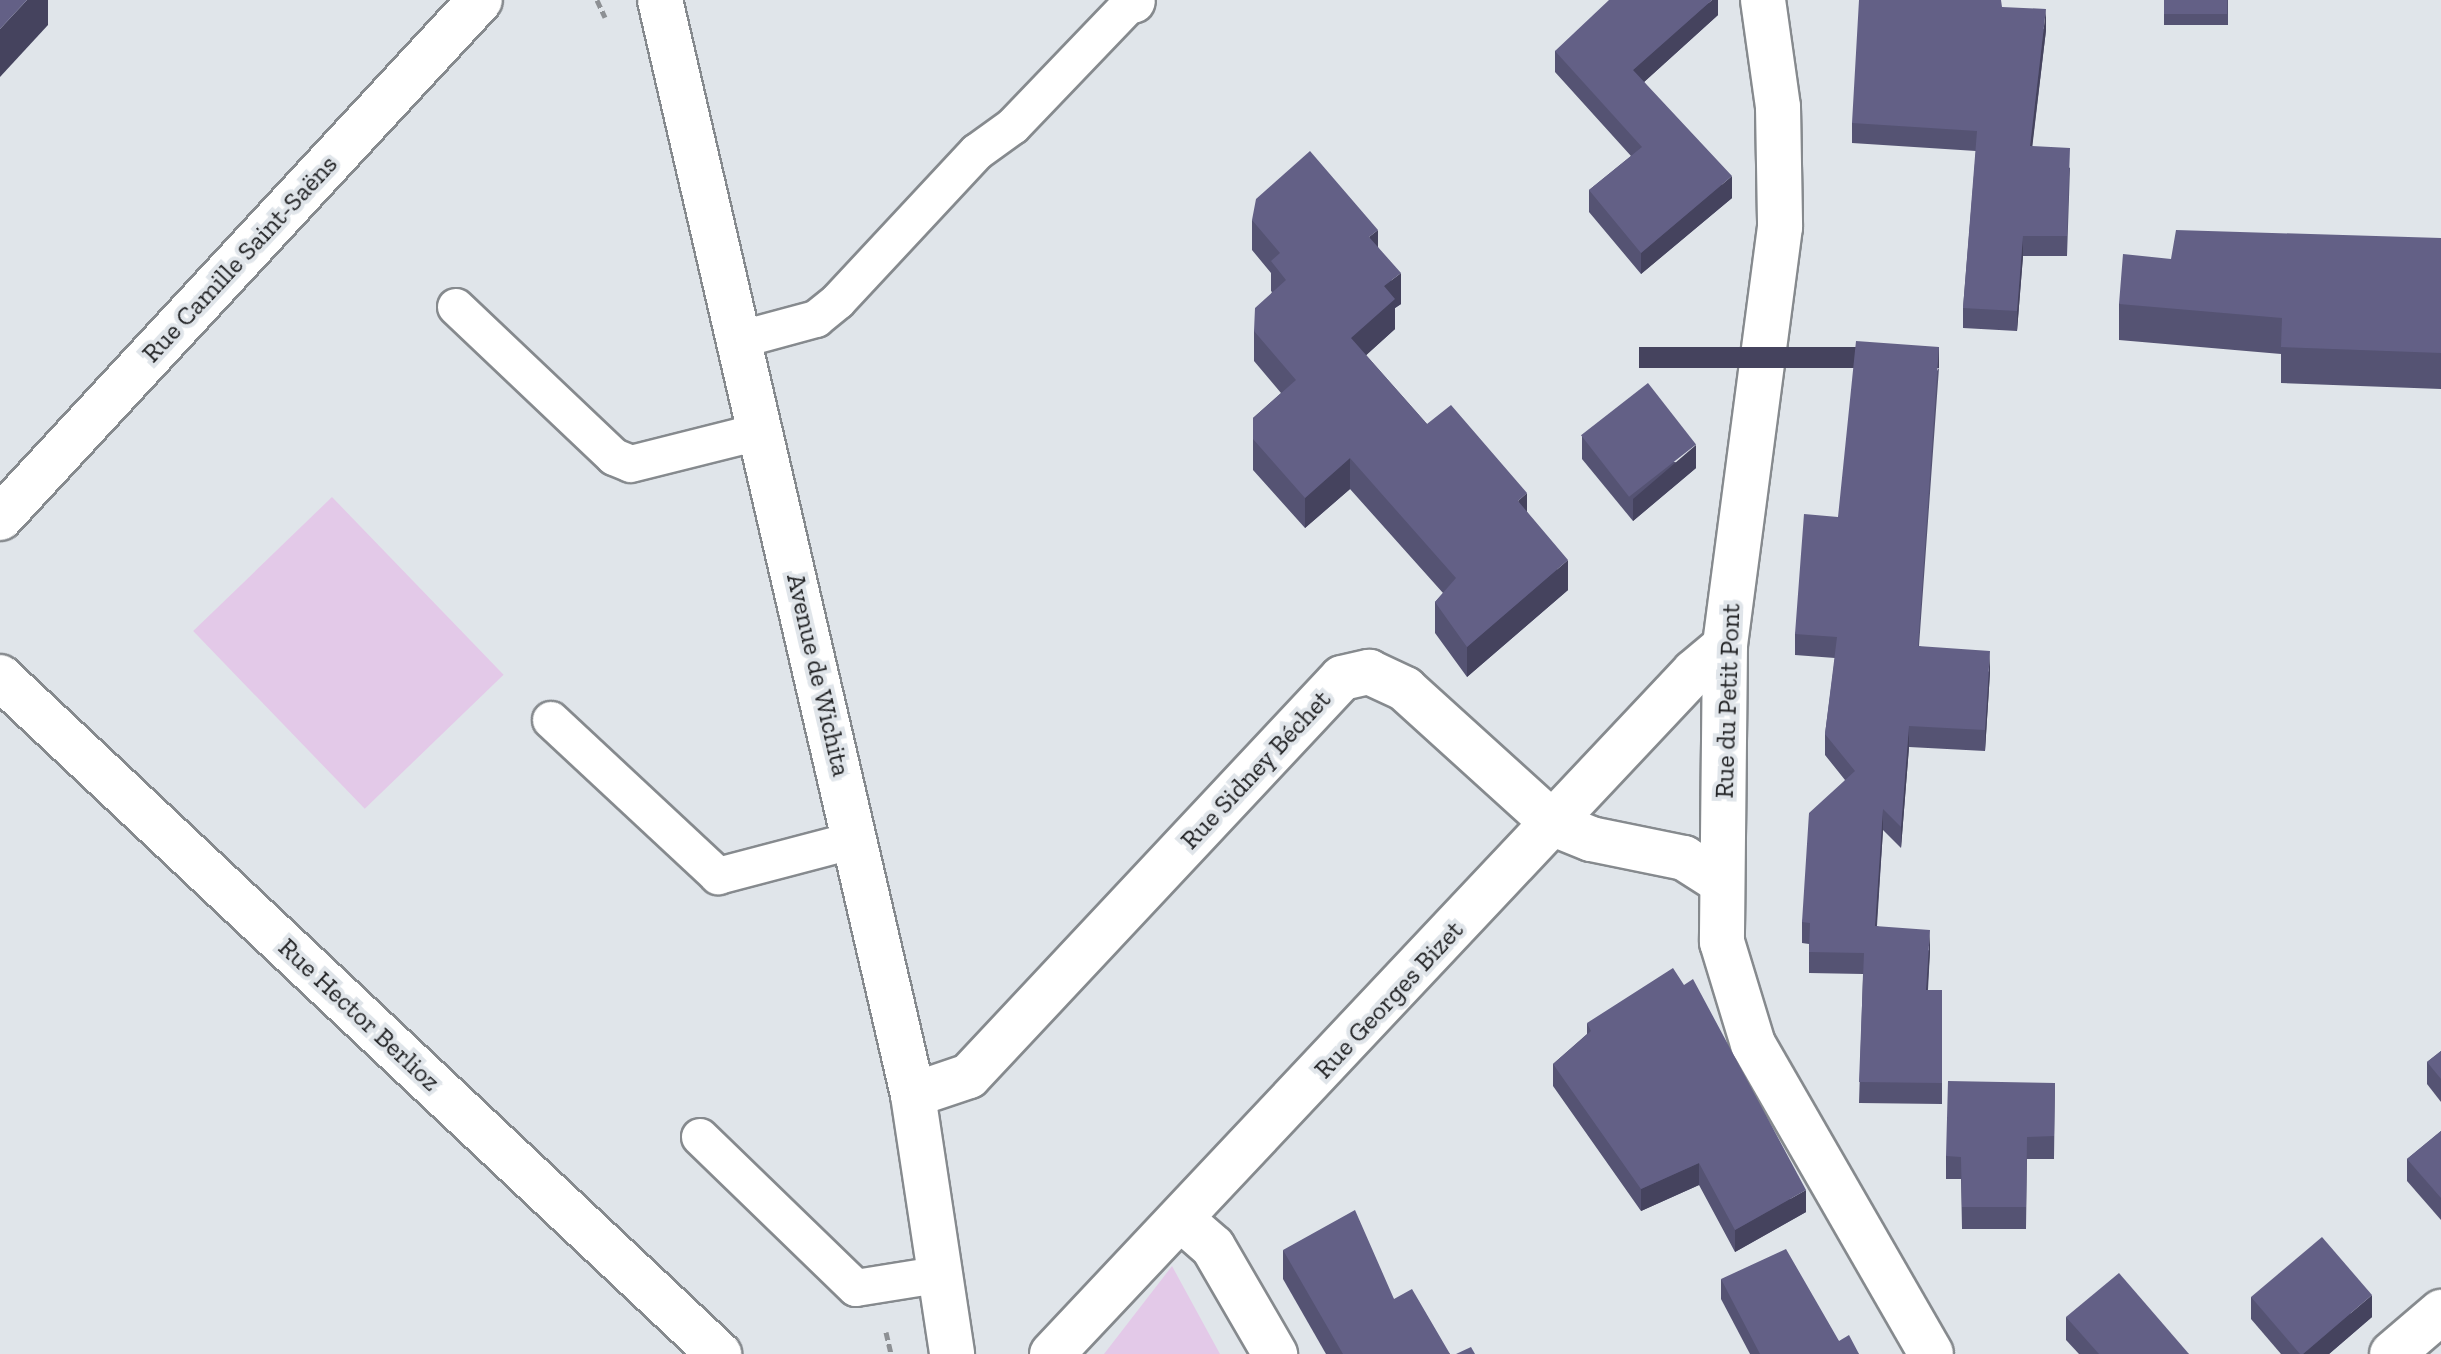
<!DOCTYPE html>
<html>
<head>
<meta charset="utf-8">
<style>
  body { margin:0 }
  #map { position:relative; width:2441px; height:1354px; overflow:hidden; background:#e0e5ea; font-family:"Zilla Slab",serif }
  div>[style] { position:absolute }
  .green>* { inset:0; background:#e3c9e8; transform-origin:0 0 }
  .path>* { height:5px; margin-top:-2.5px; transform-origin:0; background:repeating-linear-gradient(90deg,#8d9094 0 8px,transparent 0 12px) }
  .roads { filter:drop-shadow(2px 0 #868a8e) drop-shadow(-2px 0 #868a8e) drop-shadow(0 2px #868a8e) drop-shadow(0 -2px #868a8e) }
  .lane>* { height:36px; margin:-18px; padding:0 18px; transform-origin:18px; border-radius:18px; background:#fff }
  .street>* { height:44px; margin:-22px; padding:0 22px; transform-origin:22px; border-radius:22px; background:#fff }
  .secondary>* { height:44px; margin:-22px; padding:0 22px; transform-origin:22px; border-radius:22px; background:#fff }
  .wall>* { inset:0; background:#555373; transform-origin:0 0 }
  .shaded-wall>* { inset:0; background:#45435e; transform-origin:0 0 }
  .building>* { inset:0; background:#636086; transform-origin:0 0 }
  span { translate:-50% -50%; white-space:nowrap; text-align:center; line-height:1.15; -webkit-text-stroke:8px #e0e5ea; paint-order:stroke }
  .street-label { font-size:26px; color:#212224 }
</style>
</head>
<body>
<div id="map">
  <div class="green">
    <div style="left:332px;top:497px;width:247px;height:193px;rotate:46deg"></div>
    <div style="clip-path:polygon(1172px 1266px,1220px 1354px,1104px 1354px)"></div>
  </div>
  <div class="path">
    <div style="left:597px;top:0;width:19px;rotate:65deg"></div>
    <div style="left:886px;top:1332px;width:23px;rotate:77deg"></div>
  </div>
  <div class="roads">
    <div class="lane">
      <div style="left:456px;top:307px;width:218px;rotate:43.5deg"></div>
      <div style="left:614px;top:457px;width:18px;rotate:22deg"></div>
      <div style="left:631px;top:464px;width:135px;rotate:-14.1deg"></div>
      <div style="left:742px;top:339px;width:77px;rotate:-15.1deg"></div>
      <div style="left:816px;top:319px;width:28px;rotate:-39deg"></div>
      <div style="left:838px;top:301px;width:204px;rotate:-47deg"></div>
      <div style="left:977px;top:152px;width:44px;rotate:-35.8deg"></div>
      <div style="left:1013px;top:126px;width:173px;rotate:-46.2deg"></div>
      <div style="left:551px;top:720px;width:229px;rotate:43deg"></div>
      <div style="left:718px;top:876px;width:142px;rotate:-14.7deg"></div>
      <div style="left:700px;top:1137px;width:217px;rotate:44.1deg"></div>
      <div style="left:856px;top:1288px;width:82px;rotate:-9.1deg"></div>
    </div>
    <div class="street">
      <div style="left:660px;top:0;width:1124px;rotate:76.99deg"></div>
      <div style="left:913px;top:1095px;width:262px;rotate:81.4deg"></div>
      <div style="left:1131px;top:0;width:2px;rotate:27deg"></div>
      <div style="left:1763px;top:0;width:108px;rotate:82deg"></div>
      <div style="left:1778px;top:107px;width:120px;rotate:89deg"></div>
      <div style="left:1780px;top:227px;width:423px;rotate:97.5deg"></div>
      <div style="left:1725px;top:646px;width:296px;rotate:90.6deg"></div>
      <div style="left:1722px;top:942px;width:107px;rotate:73.1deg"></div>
      <div style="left:1753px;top:1044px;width:357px;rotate:60.1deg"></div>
      <div style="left:0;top:518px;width:706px;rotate:-47.18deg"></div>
      <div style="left:0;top:677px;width:988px;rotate:43.28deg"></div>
      <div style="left:913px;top:1095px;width:59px;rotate:-18.7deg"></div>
      <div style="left:969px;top:1076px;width:545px;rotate:-46.86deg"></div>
      <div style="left:1342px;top:678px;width:28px;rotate:-13deg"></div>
      <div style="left:1369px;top:672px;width:40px;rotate:25deg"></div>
      <div style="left:1405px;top:689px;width:201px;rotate:42.2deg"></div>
      <div style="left:1554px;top:824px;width:40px;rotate:22deg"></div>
      <div style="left:1591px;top:839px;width:95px;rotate:11.5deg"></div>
      <div style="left:1684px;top:858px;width:45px;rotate:32.3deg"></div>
      <div style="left:1182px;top:1220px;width:41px;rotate:41.1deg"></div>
      <div style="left:1213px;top:1247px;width:124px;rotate:59.9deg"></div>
      <div style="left:1052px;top:1354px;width:937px;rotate:-46.73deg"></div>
      <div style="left:1694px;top:672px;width:40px;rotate:-40deg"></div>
    </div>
    <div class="secondary">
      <div style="left:2392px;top:1354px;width:65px;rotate:-40.6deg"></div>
    </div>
  </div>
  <div class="wall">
    <div style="clip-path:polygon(1718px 0,1718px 15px,1644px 82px,1732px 198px,1641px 274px,1589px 212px,1589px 190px,1631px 156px,1555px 72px,1555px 51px)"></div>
    <div style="left:2164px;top:0;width:64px;height:25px"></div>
    <div style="clip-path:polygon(2002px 7px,2046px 30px,2032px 146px,2070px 168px,2067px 256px,2023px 256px,2017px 331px,1963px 328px,1963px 308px,1976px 151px,1852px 143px,1852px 123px)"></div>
    <div style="clip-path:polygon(1252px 220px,1378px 247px,1401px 304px,1395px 308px,1395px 329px,1366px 355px,1427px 424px,1527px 512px,1568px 590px,1467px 677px,1435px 633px,1435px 602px,1443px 593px,1350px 489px,1305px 528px,1253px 470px,1253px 418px,1281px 393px,1254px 361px,1254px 331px,1272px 292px,1271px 291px,1271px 273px,1252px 250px)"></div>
    <div style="clip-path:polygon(2441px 238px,2441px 389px,2281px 383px,2281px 354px,2119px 340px,2119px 304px,2171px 259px)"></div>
    <div style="clip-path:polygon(1939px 368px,1919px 646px,1990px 672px,1985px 751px,1909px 747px,1901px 848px,1883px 830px,1877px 926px,1930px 951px,1928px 990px,1942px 990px,1942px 1104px,1859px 1103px,1863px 974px,1809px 973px,1809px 944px,1802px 943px,1802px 922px,1845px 780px,1825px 755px,1825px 734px,1835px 658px,1795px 655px,1795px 634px,1838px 517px)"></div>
    <div style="clip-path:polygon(1582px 436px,1696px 468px,1633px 521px,1582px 459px)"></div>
    <div style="clip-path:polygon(1587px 1023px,1806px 1212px,1735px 1252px,1699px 1185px,1641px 1211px,1553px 1086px,1553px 1064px,1587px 1034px)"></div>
    <div style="clip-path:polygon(2441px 1051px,2441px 1102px,2427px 1084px,2427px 1062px)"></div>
    <div style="clip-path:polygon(2055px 1083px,2054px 1159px,2027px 1159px,2026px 1229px,1962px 1229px,1961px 1179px,1946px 1179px,1946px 1156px)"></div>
    <div style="clip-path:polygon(2441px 1131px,2441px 1220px,2407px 1181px,2407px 1159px)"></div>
    <div style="clip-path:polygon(1283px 1250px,1394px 1299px,1450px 1354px,1326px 1354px,1283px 1279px)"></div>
    <div style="clip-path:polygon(1721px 1279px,1839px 1341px,1859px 1354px,1750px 1354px,1721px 1299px)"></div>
    <div style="clip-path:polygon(2251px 1297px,2372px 1317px,2329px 1354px,2281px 1354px,2251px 1319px)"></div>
    <div style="clip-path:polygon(2066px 1317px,2189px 1354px,2079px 1354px,2066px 1340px)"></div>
  </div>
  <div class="shaded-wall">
    <div style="clip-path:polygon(27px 0,48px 0,48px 25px,0 77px,0 29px)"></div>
    <div style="clip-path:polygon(1712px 0,1718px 0,1718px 15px,1633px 92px,1633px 70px)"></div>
    <div style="clip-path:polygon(2046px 9px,2046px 30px,2030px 166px,2030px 146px)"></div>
    <div style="clip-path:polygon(1732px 176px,1732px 198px,1641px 274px,1641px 253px)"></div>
    <div style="clip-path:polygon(1378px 230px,1378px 261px,1369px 237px)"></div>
    <div style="clip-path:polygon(2023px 236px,2023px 256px,2017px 331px,2017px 311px)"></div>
    <div style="clip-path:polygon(1401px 273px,1401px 304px,1395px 308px,1395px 329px,1351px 369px,1351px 338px,1384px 286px)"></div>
    <div style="left:1939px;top:347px;width:21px;height:300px;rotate:90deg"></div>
    <div style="clip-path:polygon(1696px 445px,1696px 468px,1633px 521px,1633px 499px)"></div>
    <div style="clip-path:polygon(1350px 458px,1350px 489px,1305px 528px,1305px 498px)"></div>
    <div style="clip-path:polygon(1527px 493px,1527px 524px,1518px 501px)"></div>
    <div style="clip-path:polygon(1568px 560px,1568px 590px,1467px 677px,1467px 647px)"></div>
    <div style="clip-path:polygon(1990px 651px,1990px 672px,1985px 751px,1985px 730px)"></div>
    <div style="clip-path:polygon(1909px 726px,1909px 747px,1901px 848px,1901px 827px)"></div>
    <div style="clip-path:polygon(1883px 809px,1883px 830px,1875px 947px,1875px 926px)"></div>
    <div style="clip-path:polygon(1930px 930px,1930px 951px,1926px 1011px,1926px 990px)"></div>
    <div style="clip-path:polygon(1699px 1163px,1699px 1185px,1641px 1211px,1641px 1189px)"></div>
    <div style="clip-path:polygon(1806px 1190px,1806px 1212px,1735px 1252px,1735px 1230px)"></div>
    <div style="clip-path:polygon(2372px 1295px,2372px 1317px,2329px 1354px,2303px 1354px)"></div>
  </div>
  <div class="building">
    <div style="clip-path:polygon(0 0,27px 0,0 29px)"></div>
    <div style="clip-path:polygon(1609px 0,1712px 0,1633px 70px,1732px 176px,1641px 253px,1589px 190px,1642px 147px,1555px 51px)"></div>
    <div style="clip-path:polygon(1859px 0,2001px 0,2002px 7px,2046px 9px,2030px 146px,2070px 148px,2067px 236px,2023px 236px,2017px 311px,1963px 308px,1977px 131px,1852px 123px)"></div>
    <div style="left:2164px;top:0;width:63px;height:14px"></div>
    <div style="clip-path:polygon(1310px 151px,1378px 230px,1369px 237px,1401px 273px,1384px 286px,1395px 299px,1351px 338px,1427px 424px,1451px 405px,1527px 493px,1518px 501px,1568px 560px,1467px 647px,1435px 602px,1456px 578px,1350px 458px,1305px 498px,1253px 439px,1253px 418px,1296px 380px,1254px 331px,1255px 308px,1286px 280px,1271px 261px,1280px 253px,1252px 220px,1256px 199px)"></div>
    <div style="clip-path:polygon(2176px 230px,2441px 238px,2441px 353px,2281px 347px,2282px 318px,2119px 304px,2123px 254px,2171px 259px)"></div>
    <div style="clip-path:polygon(1856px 341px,1939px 347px,1918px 646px,1990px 651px,1985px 730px,1909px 726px,1901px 827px,1883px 809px,1875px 926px,1930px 930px,1926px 990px,1942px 990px,1942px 1083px,1859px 1082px,1864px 953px,1809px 952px,1810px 923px,1802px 922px,1809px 813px,1855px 771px,1825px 734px,1837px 637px,1795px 634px,1804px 514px,1838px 517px)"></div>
    <div style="left:1648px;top:383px;width:78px;height:85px;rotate:52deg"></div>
    <div style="clip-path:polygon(1673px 968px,1684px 985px,1693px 979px,1806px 1190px,1735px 1230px,1699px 1163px,1641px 1189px,1553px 1064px,1591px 1031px,1587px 1023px)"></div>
    <div style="clip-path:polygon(2441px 1051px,2441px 1079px,2427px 1062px)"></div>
    <div style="clip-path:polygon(1948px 1081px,2055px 1083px,2054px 1136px,2027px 1137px,2026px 1207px,1962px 1207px,1961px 1157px,1946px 1156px)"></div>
    <div style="clip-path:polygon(2441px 1131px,2441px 1198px,2407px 1159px)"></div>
    <div style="clip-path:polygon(1355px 1210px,1394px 1299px,1412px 1289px,1450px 1354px,1343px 1354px,1283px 1250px)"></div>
    <div style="clip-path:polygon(2322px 1237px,2372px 1295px,2303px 1354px,2300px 1354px,2251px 1297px)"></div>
    <div style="clip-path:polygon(1786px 1249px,1839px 1341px,1849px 1335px,1859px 1354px,1760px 1354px,1721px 1279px)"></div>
    <div style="clip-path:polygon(2119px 1273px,2189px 1354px,2099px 1354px,2066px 1317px)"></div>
    <div style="clip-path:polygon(1471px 1347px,1475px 1354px,1456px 1354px)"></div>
  </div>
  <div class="street-label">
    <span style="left:240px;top:259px;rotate:-47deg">Rue Camille Saint-Saëns</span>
    <span style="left:818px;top:675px;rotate:77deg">Avenue de Wichita</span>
    <span style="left:1728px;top:701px;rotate:-88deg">Rue du Petit Pont</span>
    <span style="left:1256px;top:770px;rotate:-47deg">Rue Sidney Béchet</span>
    <span style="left:1389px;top:1000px;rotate:-47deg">Rue Georges Bizet</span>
    <span style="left:359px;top:1015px;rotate:43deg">Rue Hector Berlioz</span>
  </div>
</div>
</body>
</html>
